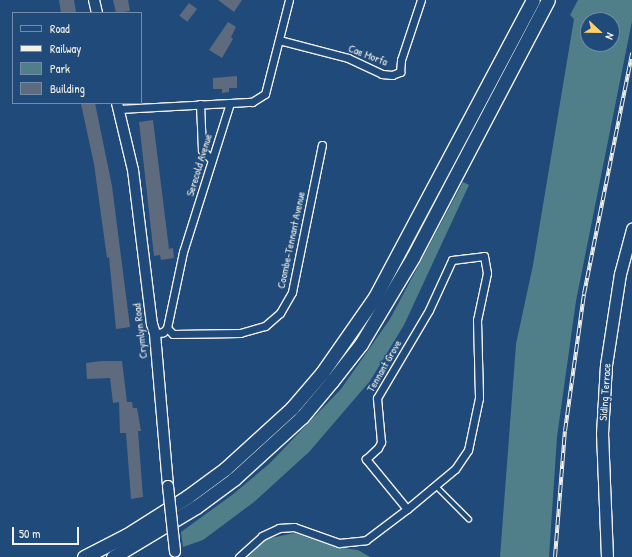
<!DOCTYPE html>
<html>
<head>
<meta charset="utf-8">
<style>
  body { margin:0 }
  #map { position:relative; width:632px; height:557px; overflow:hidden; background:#1f4a7a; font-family:"Patrick Hand",sans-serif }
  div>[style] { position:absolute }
  .green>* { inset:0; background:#517f89 }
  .building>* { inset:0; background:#5e6b7e; transform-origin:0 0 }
  .roads { filter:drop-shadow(1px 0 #f4f1e8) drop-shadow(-1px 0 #f4f1e8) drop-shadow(0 1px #f4f1e8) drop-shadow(0 -1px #f4f1e8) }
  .lane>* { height:3.5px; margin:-1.75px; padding:0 1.75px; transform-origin:1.75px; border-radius:1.75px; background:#1f4a7a }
  .street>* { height:7px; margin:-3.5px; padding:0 3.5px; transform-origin:3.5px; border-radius:3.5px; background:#1f4a7a }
  .secondary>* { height:10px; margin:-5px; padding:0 5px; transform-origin:5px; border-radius:5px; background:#1f4a7a }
  .primary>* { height:11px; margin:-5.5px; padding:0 5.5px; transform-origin:5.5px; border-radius:5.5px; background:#1f4a7a }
  .highway>* { height:13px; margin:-6.5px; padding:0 6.5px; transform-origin:6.5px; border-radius:6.5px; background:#1f4a7a }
  .rail>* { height:4px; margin-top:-2px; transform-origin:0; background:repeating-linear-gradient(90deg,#1f4a7a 0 8px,#f4f1e8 0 16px); box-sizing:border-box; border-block:1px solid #f4f1e8 }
  .bridges { filter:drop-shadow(1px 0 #f4f1e8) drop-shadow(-1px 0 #f4f1e8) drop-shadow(0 1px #f4f1e8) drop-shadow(0 -1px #f4f1e8) }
  .secondary-bridge>* { height:10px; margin:-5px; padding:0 5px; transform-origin:5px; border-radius:5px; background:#1f4a7a }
  span { translate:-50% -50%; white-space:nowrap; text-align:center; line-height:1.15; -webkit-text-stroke:3px #1f4a7a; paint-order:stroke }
  .street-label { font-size:11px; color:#f4f1e8 }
  .legend { position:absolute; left:12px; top:12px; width:130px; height:92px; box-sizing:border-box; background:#1f4a7a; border:1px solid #748da6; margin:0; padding:5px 7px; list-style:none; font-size:12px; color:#f4f1e8 }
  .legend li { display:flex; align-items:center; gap:8px; height:20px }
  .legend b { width:20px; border:1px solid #748da6 }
  .north { position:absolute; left:580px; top:12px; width:40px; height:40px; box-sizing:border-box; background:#1f4a7a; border:1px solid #748da6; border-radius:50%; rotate:112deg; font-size:11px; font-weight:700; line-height:16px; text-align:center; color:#f4f1e8 }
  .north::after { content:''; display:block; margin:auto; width:14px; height:18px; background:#ffd166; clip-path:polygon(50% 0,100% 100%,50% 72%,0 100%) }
  .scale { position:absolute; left:12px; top:527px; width:67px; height:18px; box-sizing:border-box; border:2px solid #f4f1e8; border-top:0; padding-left:5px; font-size:12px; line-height:14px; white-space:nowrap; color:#f4f1e8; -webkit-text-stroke:3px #1f4a7a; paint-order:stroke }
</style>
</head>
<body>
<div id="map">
  <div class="green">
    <div style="clip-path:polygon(evenodd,578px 0,632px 0,632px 21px,576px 301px,557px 437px,549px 557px,500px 557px,516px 344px,533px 265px,574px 19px,570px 15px,578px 0,588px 20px,612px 20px,612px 44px,588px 44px,588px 20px)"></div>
    <div style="clip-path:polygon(463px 182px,469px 185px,404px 325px,370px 381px,309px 452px,254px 502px,203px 540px,183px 547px,181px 532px,232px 495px,269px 464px,341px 389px,390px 319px)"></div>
    <div style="clip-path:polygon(295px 533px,335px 547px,358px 550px,370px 557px,248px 557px,266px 539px)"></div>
  </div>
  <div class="building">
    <div style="clip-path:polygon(59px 0,74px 0,76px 12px,61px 13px)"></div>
    <div style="clip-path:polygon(113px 0,128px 0,130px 11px,116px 13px)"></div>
    <div style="clip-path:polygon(218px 0,242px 0,234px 12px)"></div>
    <div style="left:189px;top:3px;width:10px;height:16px;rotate:37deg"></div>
    <div style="clip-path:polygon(228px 22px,236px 27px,231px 37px,233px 39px,222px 58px,209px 50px)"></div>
    <div style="clip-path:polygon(237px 76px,237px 88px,229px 88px,229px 92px,222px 93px,222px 89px,213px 89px,213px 78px)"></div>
    <div style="clip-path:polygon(95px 103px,112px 186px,130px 327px,116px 329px,109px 257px,107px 258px,94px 164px,81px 104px)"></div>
    <div style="clip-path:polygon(153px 120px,169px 249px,173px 248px,174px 258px,161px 260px,160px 255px,154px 256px,139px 122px)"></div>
    <div style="clip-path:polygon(102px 361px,122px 361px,127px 402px,132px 402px,133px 408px,137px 408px,141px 431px,138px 431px,143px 497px,131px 499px,126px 433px,120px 433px,119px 402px,113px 403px,110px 378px,87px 379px,86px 363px)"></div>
  </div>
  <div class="roads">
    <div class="lane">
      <div style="left:436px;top:486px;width:47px;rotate:45deg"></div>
    </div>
    <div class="street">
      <div style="left:279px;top:40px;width:71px;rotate:14.6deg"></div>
      <div style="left:348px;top:58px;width:38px;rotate:25deg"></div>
      <div style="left:382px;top:74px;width:10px;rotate:6deg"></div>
      <div style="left:392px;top:75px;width:9px;rotate:-21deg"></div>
      <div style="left:400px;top:72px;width:12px;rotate:-85deg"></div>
      <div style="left:401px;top:60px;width:63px;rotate:-71.6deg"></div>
      <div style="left:230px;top:103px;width:22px;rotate:-3deg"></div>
      <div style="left:252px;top:102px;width:15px;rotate:-32deg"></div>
      <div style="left:265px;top:94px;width:97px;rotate:-75.7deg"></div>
      <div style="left:200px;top:104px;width:46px;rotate:87.5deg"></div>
      <div style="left:202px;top:150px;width:13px;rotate:45deg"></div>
      <div style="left:119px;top:109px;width:111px;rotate:-3.1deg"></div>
      <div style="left:230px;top:103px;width:156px;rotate:107.5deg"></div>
      <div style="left:183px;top:252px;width:78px;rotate:101.9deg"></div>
      <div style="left:167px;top:328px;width:6px;rotate:135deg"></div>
      <div style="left:163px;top:332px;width:8px;rotate:166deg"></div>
      <div style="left:484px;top:256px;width:17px;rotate:80deg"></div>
      <div style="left:487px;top:273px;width:48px;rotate:102deg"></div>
      <div style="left:477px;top:320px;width:78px;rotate:88.5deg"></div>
      <div style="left:479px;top:398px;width:53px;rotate:101.9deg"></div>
      <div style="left:468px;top:450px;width:23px;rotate:124deg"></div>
      <div style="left:455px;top:469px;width:62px;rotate:140.2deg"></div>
      <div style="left:407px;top:509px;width:65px;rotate:-129.4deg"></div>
      <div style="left:366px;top:459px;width:16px;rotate:-43deg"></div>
      <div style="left:378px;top:448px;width:7px;rotate:-63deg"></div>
      <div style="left:381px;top:442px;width:44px;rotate:-95.2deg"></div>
      <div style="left:377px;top:398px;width:102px;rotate:-59.4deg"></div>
      <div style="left:429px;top:310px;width:55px;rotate:-65.3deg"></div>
      <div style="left:452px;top:260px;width:32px;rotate:-7deg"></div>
      <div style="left:167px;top:328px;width:8px;rotate:45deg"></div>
      <div style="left:173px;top:334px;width:67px;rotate:-0.9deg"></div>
      <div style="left:240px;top:333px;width:26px;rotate:-16deg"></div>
      <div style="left:265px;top:326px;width:20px;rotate:-41deg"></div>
      <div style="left:280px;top:313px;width:24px;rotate:-60deg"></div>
      <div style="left:292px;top:292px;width:150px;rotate:-78.5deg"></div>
      <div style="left:239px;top:557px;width:31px;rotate:-42deg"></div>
      <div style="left:262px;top:536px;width:19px;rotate:-25deg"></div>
      <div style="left:279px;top:528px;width:15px;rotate:-4deg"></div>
      <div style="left:294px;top:527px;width:48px;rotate:19.6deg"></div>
      <div style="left:339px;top:543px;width:27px;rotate:-6deg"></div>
      <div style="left:366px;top:540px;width:51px;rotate:-37.1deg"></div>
    </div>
    <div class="secondary">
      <div style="left:94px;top:0;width:13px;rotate:77deg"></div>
      <div style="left:117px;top:103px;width:69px;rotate:76.6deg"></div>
      <div style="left:133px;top:170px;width:155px;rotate:83deg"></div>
      <div style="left:152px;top:324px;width:10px;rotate:73deg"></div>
      <div style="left:155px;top:334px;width:153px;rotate:85.1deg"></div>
    </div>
    <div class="primary">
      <div style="left:607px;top:557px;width:123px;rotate:-92.3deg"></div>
      <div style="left:602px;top:434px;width:69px;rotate:-86.7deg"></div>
      <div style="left:606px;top:365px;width:92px;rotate:-81.3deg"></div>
      <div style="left:620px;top:274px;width:47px;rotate:-75.1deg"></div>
    </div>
    <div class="highway">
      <div style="left:84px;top:557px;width:48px;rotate:-27.1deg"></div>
      <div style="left:127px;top:535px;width:71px;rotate:-32.3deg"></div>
      <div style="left:187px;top:497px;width:47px;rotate:-36.4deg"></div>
      <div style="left:225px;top:469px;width:91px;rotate:-42.3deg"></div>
      <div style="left:292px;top:408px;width:46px;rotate:-49.4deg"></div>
      <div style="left:322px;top:373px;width:93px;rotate:-55.1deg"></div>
      <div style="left:375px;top:297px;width:336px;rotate:-62deg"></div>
      <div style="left:113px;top:557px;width:97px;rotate:-31.1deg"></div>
      <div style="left:196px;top:507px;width:47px;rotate:-36.4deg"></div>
      <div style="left:234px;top:479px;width:92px;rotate:-42.4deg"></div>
      <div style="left:302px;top:417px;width:47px;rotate:-50.2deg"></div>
      <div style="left:332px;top:381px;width:47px;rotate:-51.9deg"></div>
      <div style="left:361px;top:344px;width:101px;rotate:-59.1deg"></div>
      <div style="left:413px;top:257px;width:290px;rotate:-62.3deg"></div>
    </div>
  </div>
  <div class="rail">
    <div style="left:555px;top:557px;width:126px;rotate:-85.5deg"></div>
    <div style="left:565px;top:431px;width:138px;rotate:-82.1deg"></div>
    <div style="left:584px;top:294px;width:246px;rotate:-78.7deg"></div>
  </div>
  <div class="bridges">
    <div class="secondary-bridge">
      <div style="left:168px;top:486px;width:66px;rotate:83.9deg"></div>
    </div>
  </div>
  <div class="street-label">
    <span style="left:368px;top:55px;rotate:21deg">Cae Morfa</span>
    <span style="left:199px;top:165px;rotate:-73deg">Serecold Avenue</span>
    <span style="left:291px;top:240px;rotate:-78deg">Coombe-Tennant Avenue</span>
    <span style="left:140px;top:331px;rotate:-97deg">Crymlyn Road</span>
    <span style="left:384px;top:366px;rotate:-60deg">Tennant Grove</span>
    <span style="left:605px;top:392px;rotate:-86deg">Siding Terrace</span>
  </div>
  <ul class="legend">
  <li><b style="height:5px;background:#1f4a7a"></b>Road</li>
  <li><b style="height:5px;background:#f4f1e8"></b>Railway</li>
  <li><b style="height:11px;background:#517f89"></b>Park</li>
  <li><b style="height:11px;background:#5e6b7e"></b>Building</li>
  </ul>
  <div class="north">N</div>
  <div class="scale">50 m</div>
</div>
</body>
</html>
